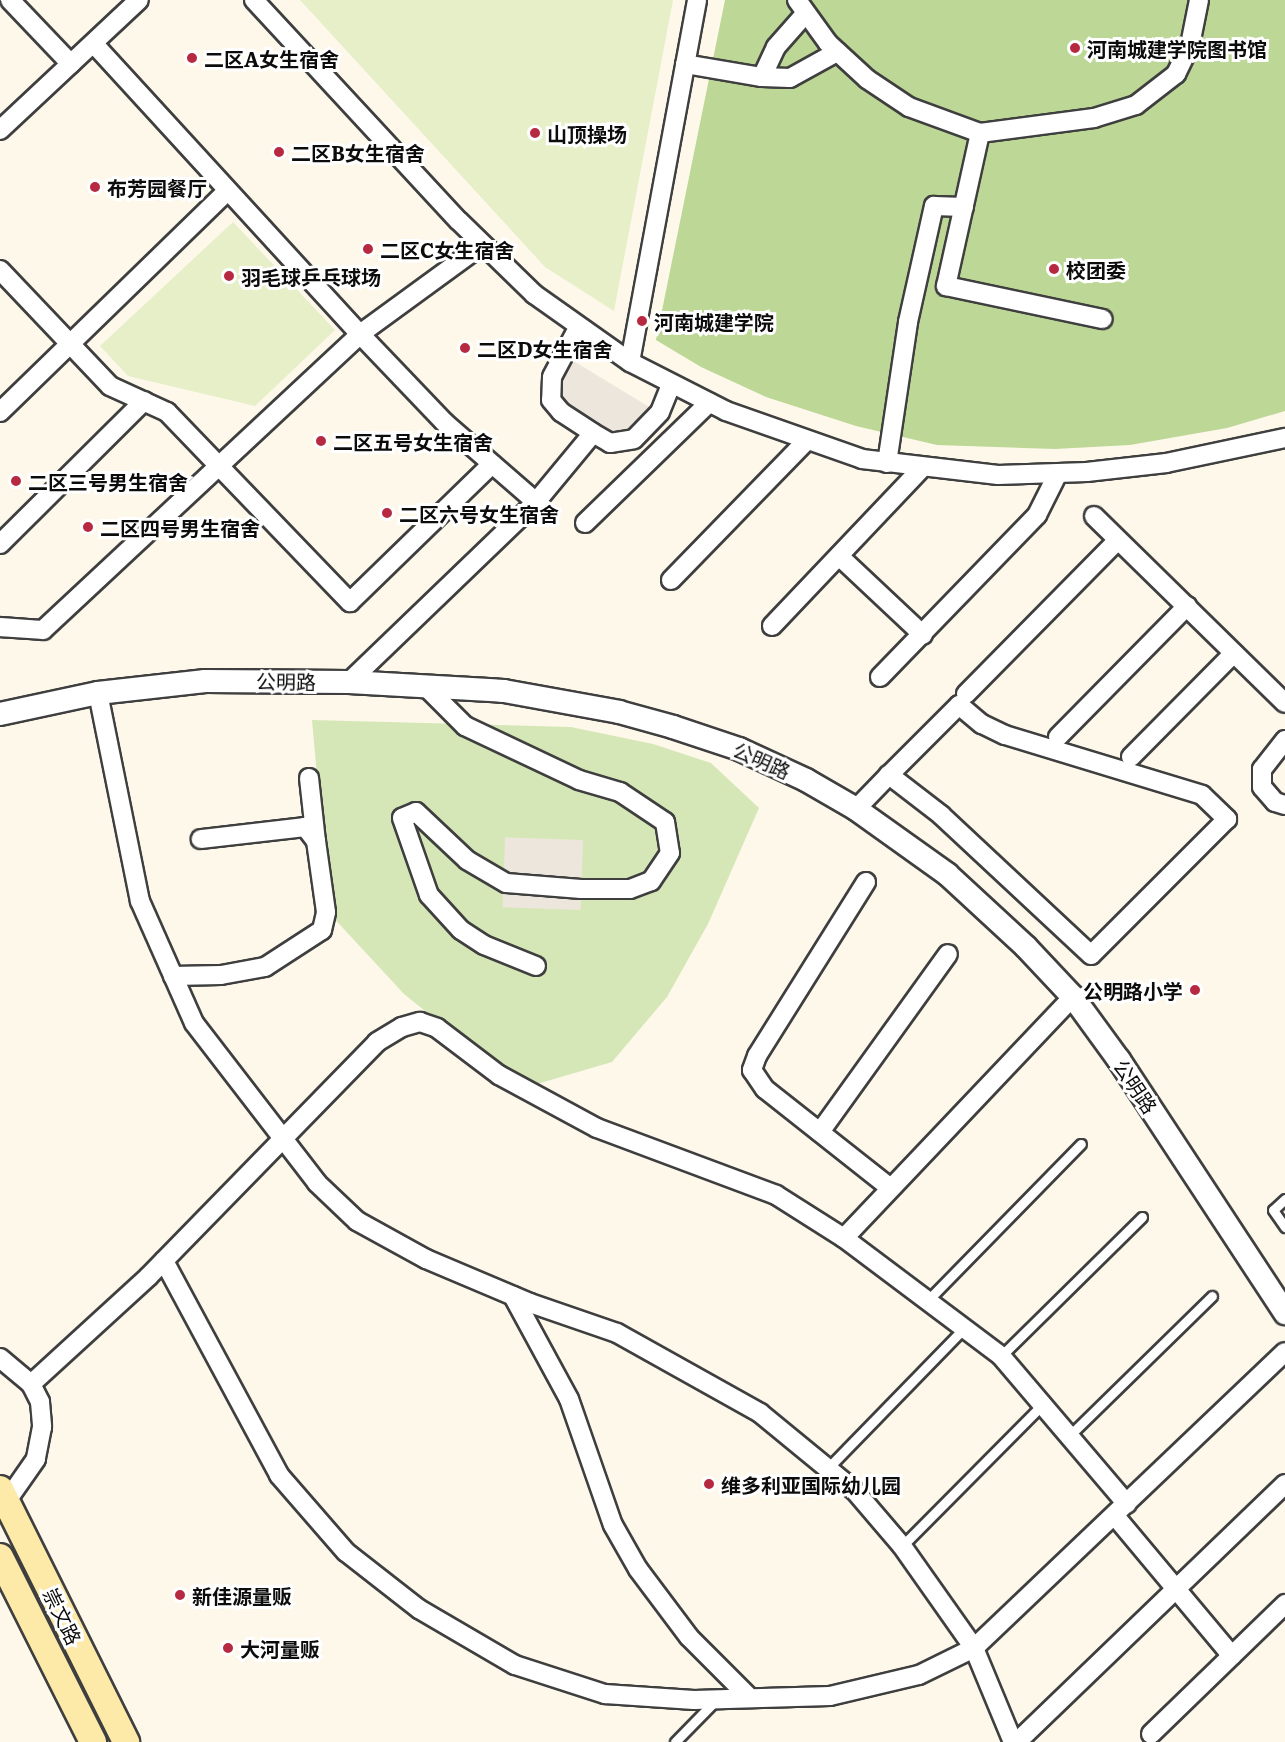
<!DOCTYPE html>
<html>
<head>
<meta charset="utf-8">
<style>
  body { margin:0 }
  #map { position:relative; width:1285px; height:1742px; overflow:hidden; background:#fef8eb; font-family:Literata,"Noto Sans SC",serif }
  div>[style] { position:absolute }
  .green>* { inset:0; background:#d6e7b7 }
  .forest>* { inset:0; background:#bcd796 }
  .pitch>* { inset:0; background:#e6efc8 }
  .plaza>* { inset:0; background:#ede6dc; transform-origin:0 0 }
  .roads { filter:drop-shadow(2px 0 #3f3f3f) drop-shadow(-2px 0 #3f3f3f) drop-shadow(0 2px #3f3f3f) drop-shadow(0 -2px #3f3f3f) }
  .service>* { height:9px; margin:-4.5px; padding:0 4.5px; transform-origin:4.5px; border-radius:4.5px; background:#fff }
  .minor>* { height:18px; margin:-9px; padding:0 9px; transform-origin:9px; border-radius:9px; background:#fff }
  .tertiary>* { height:22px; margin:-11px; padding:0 11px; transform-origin:11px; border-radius:11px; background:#fff }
  .secondary>* { height:26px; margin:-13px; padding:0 13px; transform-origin:13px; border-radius:13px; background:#fde9a8 }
  .dots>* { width:16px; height:16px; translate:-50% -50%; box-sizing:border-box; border:3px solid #fff; border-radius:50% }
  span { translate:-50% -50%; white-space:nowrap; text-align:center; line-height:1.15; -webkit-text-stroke:6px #fff; paint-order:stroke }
  .poi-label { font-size:20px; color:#0c0c0c; font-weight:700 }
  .left { translate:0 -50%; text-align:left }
  .right { translate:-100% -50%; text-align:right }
  .street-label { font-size:20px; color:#0c0c0c }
</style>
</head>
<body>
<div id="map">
  <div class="green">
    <div style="clip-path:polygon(312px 720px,571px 727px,653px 744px,711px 763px,759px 808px,708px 924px,667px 997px,612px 1062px,537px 1084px,466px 1044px,404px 994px,329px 913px)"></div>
  </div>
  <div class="forest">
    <div style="clip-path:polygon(725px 0,1285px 0,1285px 411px,1227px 428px,1130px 445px,1055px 449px,937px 445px,856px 426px,766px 397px,701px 367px,656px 340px)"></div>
  </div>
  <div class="pitch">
    <div style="clip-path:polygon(300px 0,673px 0,614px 311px,545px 267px)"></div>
    <div style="clip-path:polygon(233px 222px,335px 330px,255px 406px,128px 376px,100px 346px)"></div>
  </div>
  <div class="plaza">
    <div style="clip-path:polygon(567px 357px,651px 408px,631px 432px,615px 433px,598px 425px,559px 399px,558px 375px)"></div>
    <div style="left:583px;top:840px;width:70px;height:78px;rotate:92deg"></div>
  </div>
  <div class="roads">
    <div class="service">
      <div style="left:1285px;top:1199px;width:16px;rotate:137deg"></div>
      <div style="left:1273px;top:1210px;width:21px;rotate:55deg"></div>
      <div style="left:929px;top:1299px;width:217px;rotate:-45.6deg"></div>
      <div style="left:1001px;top:1356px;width:198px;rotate:-44.6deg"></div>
      <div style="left:1069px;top:1436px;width:200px;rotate:-44.4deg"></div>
      <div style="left:827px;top:1469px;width:198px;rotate:-45.8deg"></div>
      <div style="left:902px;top:1546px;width:199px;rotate:-45.2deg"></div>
      <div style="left:675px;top:1742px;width:57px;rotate:-45.7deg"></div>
    </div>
    <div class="minor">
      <div style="left:10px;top:0;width:88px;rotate:46.4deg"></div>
      <div style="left:254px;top:0;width:301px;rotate:47.2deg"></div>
      <div style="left:459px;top:221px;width:105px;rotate:44.2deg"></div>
      <div style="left:534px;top:294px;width:118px;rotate:35.3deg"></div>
      <div style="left:630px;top:362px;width:108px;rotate:27deg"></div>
      <div style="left:726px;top:411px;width:144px;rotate:19.4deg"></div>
      <div style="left:862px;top:459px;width:137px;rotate:6.7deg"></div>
      <div style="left:998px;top:475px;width:89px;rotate:-1.9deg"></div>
      <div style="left:1087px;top:472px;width:80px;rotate:-6.5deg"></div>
      <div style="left:1166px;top:463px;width:122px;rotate:-11.9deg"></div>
      <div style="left:797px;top:0;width:53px;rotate:54.2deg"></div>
      <div style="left:828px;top:43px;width:53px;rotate:42.7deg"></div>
      <div style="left:867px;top:79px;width:50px;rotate:33.7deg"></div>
      <div style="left:909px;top:107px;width:76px;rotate:20.1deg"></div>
      <div style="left:980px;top:133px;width:115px;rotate:-7.5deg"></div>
      <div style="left:1094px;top:118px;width:44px;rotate:-17.2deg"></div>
      <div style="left:1136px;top:105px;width:51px;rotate:-37.8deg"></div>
      <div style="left:1176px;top:74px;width:32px;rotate:-64deg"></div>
      <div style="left:1190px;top:45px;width:46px;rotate:-78.7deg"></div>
      <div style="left:94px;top:44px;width:394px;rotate:47.5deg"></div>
      <div style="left:360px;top:334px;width:151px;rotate:-36.1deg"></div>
      <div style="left:685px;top:64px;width:78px;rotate:9.6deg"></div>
      <div style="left:762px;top:77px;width:33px;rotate:-65deg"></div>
      <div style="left:776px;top:47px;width:45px;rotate:-48.6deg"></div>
      <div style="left:762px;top:77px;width:28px;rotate:2deg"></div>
      <div style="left:790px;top:78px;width:54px;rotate:-29deg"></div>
      <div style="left:0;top:130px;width:190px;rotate:-43.1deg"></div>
      <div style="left:980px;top:133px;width:157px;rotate:102.5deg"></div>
      <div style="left:946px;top:286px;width:160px;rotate:11.9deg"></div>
      <div style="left:0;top:270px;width:160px;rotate:46.5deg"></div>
      <div style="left:110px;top:386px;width:63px;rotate:24.5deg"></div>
      <div style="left:167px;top:412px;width:264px;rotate:46.1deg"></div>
      <div style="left:350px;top:602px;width:198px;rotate:-44.2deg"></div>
      <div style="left:578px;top:328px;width:55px;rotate:118deg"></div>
      <div style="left:552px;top:377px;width:23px;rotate:92deg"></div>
      <div style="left:551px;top:400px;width:16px;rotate:50deg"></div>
      <div style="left:561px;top:412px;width:38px;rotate:33deg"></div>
      <div style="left:593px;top:433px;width:20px;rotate:30deg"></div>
      <div style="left:610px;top:443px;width:24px;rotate:-9deg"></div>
      <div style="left:634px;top:439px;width:37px;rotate:-46deg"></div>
      <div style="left:660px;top:412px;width:29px;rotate:-68deg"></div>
      <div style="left:630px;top:362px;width:368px;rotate:-79.5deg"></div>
      <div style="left:0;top:412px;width:317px;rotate:-44.2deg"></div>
      <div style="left:887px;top:463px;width:143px;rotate:-81.5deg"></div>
      <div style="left:908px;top:322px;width:119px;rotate:-77.4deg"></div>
      <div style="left:934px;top:206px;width:30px;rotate:2deg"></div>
      <div style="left:1094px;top:516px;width:267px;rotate:44.4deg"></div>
      <div style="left:585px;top:523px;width:173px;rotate:-44.1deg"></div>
      <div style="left:0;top:544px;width:203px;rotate:-44.8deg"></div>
      <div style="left:839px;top:556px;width:115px;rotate:43.2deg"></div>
      <div style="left:671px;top:580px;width:194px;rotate:-45.8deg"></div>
      <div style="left:772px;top:626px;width:218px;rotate:-46.5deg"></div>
      <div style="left:0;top:627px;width:43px;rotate:4deg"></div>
      <div style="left:43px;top:630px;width:434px;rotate:-43deg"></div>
      <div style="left:360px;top:334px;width:122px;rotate:46.3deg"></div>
      <div style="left:444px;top:422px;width:122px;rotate:41deg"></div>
      <div style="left:880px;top:677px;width:226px;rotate:-45.9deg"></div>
      <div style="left:1037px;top:515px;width:47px;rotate:-63.4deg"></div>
      <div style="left:349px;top:682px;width:260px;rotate:-43.9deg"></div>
      <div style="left:536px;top:502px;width:89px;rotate:-50.4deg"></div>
      <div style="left:427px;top:688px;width:54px;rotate:45deg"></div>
      <div style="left:465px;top:726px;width:126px;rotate:25.3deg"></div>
      <div style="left:579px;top:780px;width:43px;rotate:16.3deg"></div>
      <div style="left:620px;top:792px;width:54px;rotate:33.7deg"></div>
      <div style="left:665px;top:822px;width:31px;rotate:81deg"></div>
      <div style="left:670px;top:853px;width:34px;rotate:124deg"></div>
      <div style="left:651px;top:881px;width:22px;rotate:159deg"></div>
      <div style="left:630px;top:889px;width:49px;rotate:180deg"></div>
      <div style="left:581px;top:889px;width:75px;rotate:-175.4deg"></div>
      <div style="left:506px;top:883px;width:45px;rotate:-149.5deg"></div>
      <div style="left:467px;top:860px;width:70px;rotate:-136.7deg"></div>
      <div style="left:416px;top:812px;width:15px;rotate:157deg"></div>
      <div style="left:402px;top:818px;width:82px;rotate:70.7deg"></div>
      <div style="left:429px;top:895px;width:47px;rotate:47.6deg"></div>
      <div style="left:461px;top:930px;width:27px;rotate:33deg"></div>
      <div style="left:484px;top:945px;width:56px;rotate:22deg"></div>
      <div style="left:98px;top:693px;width:212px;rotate:78.6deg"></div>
      <div style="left:140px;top:901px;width:133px;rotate:66.1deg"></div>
      <div style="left:194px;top:1023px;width:202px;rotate:52.4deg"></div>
      <div style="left:317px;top:1183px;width:55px;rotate:43.5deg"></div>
      <div style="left:357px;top:1221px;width:79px;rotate:28.8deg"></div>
      <div style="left:426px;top:1259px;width:113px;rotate:22.9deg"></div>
      <div style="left:530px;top:1303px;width:92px;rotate:19deg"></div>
      <div style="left:617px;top:1333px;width:164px;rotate:29.2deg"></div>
      <div style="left:760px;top:1413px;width:123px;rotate:39.4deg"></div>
      <div style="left:855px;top:1491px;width:72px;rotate:49.5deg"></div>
      <div style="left:902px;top:1546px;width:125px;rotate:54.8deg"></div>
      <div style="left:974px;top:1648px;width:102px;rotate:67.5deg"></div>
      <div style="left:966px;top:694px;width:216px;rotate:-45.4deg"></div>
      <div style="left:1058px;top:737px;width:184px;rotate:-45.4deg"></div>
      <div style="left:1285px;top:740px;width:37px;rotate:128deg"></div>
      <div style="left:1262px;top:769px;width:18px;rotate:90deg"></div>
      <div style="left:1262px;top:787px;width:20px;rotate:49deg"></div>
      <div style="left:1275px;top:802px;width:10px;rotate:17deg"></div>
      <div style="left:1131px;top:757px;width:146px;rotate:-45.3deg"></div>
      <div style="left:309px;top:778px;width:63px;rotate:83.7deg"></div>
      <div style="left:856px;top:809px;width:47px;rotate:-45.9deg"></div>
      <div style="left:889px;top:775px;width:99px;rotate:-45deg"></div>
      <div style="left:959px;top:705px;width:30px;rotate:40deg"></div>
      <div style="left:982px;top:724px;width:25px;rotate:26deg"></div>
      <div style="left:1005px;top:735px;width:206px;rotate:16.9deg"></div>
      <div style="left:1202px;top:795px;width:35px;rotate:44deg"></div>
      <div style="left:1227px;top:819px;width:192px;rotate:135deg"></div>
      <div style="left:1091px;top:955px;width:205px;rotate:-137deg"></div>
      <div style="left:941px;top:815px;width:66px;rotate:-142.4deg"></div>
      <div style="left:866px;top:882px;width:205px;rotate:122.1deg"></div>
      <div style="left:757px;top:1056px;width:15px;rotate:110deg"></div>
      <div style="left:752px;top:1070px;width:23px;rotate:56deg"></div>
      <div style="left:765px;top:1089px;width:158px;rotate:38.3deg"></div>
      <div style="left:173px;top:976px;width:48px;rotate:-1.2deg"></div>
      <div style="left:221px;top:975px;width:45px;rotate:-10.3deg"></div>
      <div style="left:265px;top:967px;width:68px;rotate:-33deg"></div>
      <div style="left:322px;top:930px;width:18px;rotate:-77deg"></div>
      <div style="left:326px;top:912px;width:72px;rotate:-98deg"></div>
      <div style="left:316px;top:841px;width:18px;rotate:-128deg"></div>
      <div style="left:305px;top:827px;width:105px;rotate:173.4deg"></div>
      <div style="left:820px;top:1132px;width:219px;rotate:-54.3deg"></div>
      <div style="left:844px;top:1238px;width:332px;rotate:-46.5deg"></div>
      <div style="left:164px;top:1261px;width:243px;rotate:61.7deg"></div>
      <div style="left:279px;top:1475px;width:102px;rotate:49deg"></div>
      <div style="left:346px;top:1552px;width:93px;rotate:38deg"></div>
      <div style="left:419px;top:1609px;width:111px;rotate:30.3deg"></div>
      <div style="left:515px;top:1665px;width:95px;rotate:17.9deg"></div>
      <div style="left:605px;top:1694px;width:89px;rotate:3.9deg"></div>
      <div style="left:694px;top:1700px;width:136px;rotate:-1.7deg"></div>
      <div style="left:830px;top:1696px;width:91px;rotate:-13.3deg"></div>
      <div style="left:919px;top:1675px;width:61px;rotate:-26.1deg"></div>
      <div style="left:974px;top:1648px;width:429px;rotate:-43.6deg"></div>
      <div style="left:513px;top:1296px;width:117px;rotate:61.5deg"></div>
      <div style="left:569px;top:1399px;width:133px;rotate:70.8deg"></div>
      <div style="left:613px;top:1525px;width:51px;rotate:60.4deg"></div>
      <div style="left:638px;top:1569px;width:85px;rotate:53.1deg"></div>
      <div style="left:689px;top:1637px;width:86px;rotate:45deg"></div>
      <div style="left:0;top:1358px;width:40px;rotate:40deg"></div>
      <div style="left:31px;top:1384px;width:20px;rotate:63deg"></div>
      <div style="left:40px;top:1402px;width:25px;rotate:85deg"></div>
      <div style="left:42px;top:1427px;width:33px;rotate:101deg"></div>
      <div style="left:36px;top:1459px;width:52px;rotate:124.9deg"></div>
      <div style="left:31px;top:1384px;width:159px;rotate:-42.4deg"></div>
      <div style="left:148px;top:1277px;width:328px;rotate:-45.7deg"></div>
      <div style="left:377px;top:1042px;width:29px;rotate:-31deg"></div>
      <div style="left:402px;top:1027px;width:19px;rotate:-16deg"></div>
      <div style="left:420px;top:1022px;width:18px;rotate:19deg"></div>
      <div style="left:437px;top:1028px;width:78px;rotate:37.2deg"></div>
      <div style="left:499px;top:1075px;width:111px;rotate:28.4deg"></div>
      <div style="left:597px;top:1128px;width:191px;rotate:20.5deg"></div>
      <div style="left:776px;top:1195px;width:80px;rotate:32.3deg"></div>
      <div style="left:844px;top:1238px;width:196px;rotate:36.9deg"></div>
      <div style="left:1001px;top:1356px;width:194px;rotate:49.6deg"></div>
      <div style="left:1115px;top:1516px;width:182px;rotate:50.1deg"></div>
      <div style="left:1151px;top:1734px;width:187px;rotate:-44.1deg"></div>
      <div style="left:1017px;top:1742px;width:372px;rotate:-43.9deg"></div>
    </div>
    <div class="tertiary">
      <div style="left:0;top:714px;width:100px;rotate:-12.1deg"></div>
      <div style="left:98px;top:693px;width:108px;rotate:-6.4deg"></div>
      <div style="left:205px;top:681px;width:144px;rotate:0.4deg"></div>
      <div style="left:349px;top:682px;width:155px;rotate:3.3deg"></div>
      <div style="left:504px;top:691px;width:117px;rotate:10.3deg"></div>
      <div style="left:619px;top:712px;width:56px;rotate:15.5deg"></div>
      <div style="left:673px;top:727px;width:70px;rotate:18.4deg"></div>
      <div style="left:739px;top:749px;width:74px;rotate:24.8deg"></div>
      <div style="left:806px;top:780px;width:58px;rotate:30.1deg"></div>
      <div style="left:856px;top:809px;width:112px;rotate:35.5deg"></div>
      <div style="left:947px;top:874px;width:108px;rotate:42.7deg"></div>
      <div style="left:1026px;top:947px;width:69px;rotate:46.8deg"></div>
      <div style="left:1073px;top:997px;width:78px;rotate:53.9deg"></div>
      <div style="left:1119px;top:1060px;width:303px;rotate:56.7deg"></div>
    </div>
    <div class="secondary">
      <div style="left:0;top:1489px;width:283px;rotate:63.5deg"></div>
      <div style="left:0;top:1557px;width:207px;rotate:63.3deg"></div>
    </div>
  </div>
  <div class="dots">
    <div style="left:1075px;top:48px;background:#b72941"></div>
    <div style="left:192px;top:58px;background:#b72941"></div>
    <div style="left:535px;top:133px;background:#b72941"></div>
    <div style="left:279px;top:152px;background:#b72941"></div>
    <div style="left:95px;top:187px;background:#b72941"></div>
    <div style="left:368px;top:249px;background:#b72941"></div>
    <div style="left:1054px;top:269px;background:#b72941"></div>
    <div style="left:229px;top:276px;background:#b72941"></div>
    <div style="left:642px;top:321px;background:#b72941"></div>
    <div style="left:465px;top:348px;background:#b72941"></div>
    <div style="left:321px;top:441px;background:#b72941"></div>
    <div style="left:16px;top:481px;background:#b72941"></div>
    <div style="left:387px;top:513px;background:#b72941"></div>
    <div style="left:88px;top:527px;background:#b72941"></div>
    <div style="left:1195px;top:990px;background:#b72941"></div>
    <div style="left:709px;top:1484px;background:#b72941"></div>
    <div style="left:180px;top:1595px;background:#b72941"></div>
    <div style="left:228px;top:1648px;background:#b72941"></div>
  </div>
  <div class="poi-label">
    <span class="left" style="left:1087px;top:48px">河南城建学院图书馆</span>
    <span class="left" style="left:204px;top:58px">二区A女生宿舍</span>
    <span class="left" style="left:547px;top:133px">山顶操场</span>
    <span class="left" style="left:291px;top:152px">二区B女生宿舍</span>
    <span class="left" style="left:107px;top:187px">布芳园餐厅</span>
    <span class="left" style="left:380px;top:249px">二区C女生宿舍</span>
    <span class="left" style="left:1066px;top:269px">校团委</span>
    <span class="left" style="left:241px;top:276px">羽毛球乒乓球场</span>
    <span class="left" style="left:654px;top:321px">河南城建学院</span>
    <span class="left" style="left:477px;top:348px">二区D女生宿舍</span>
    <span class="left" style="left:333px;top:441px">二区五号女生宿舍</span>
    <span class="left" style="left:28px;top:481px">二区三号男生宿舍</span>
    <span class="left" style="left:399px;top:513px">二区六号女生宿舍</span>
    <span class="left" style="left:100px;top:527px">二区四号男生宿舍</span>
    <span class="right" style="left:1183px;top:990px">公明路小学</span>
    <span class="left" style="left:721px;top:1484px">维多利亚国际幼儿园</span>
    <span class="left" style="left:192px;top:1595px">新佳源量贩</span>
    <span class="left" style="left:240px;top:1648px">大河量贩</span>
  </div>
  <div class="street-label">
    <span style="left:286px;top:681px;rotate:1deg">公明路</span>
    <span style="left:762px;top:760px;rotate:24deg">公明路</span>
    <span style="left:1136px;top:1086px;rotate:56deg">公明路</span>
    <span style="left:63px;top:1616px;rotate:64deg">崇文路</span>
  </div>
</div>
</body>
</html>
